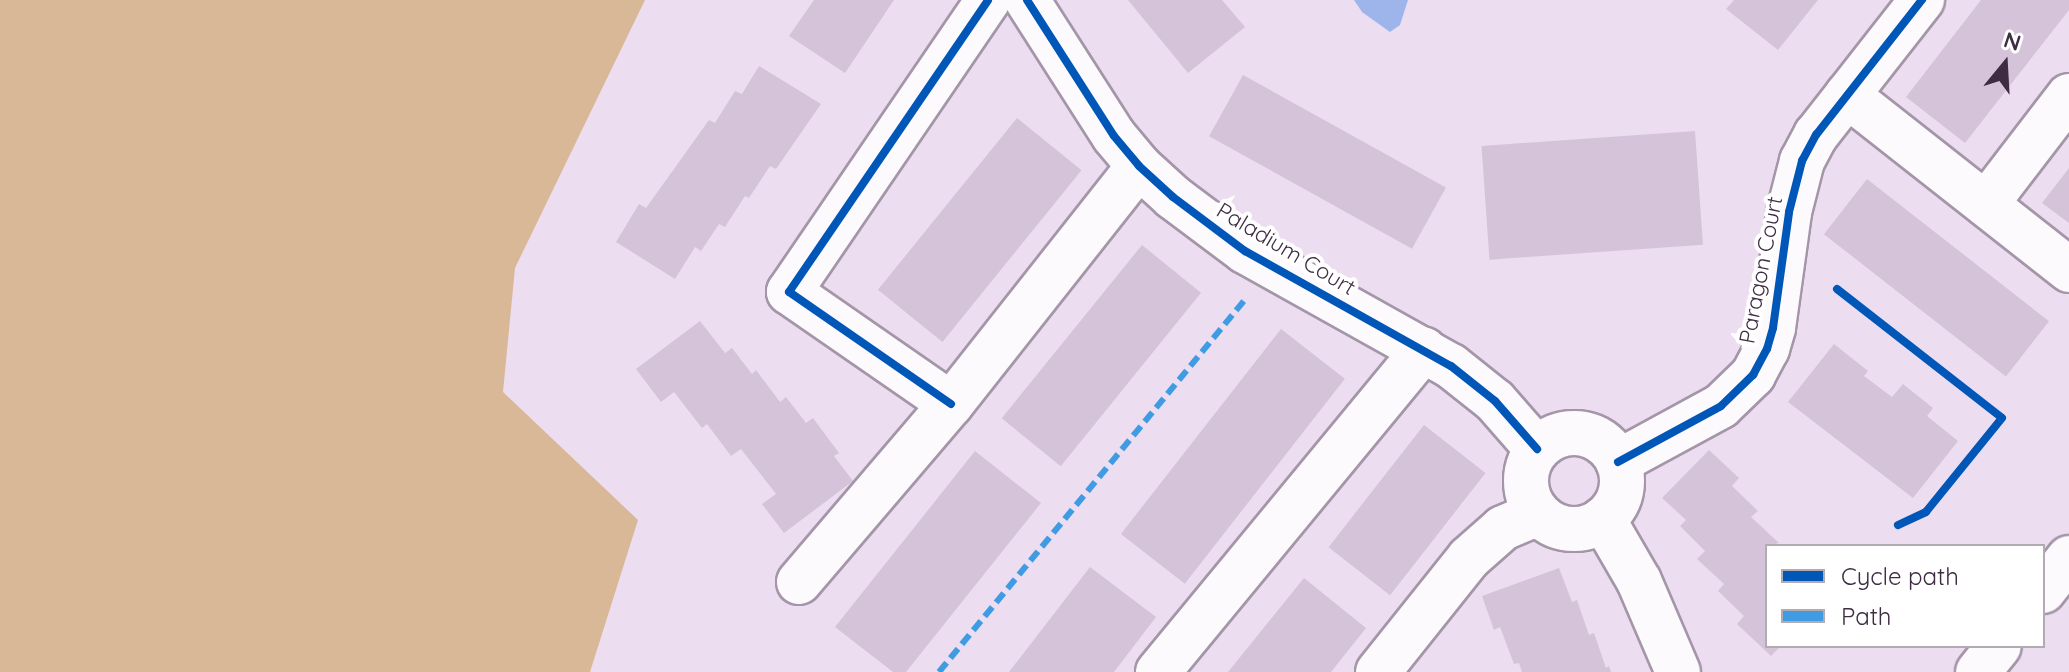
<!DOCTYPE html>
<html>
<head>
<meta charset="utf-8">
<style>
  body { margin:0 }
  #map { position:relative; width:2069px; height:672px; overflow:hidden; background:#edddf1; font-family:Quicksand,sans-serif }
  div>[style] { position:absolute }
  .forest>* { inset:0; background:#d8b896 }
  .water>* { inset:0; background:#9db5eb }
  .building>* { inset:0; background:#d5c4d9; transform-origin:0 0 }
  .roads { filter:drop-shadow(2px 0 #a496a8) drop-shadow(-2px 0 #a496a8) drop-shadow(0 2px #a496a8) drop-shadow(0 -2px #a496a8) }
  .minor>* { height:44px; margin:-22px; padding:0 22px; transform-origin:22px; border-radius:22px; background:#fcfafd }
  .minor>.ring { margin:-22px; padding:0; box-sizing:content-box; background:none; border:44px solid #fcfafd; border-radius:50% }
  .major>* { height:44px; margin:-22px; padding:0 22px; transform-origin:22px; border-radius:22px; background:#fcfafd }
  .quiet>* { height:6px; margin-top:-3px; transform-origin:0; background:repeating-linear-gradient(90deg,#3f9ce3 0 12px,transparent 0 18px) }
  .cycleway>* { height:8px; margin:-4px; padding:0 4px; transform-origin:4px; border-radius:4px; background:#0057b8 }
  span { translate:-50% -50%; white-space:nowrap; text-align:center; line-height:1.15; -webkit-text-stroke:8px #fff; paint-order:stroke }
  .street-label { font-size:22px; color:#3e2c43 }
  .legend { position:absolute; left:1765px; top:544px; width:280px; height:104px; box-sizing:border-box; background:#fff; border:2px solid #b2abb4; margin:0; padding:10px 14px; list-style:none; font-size:24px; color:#3e2c43 }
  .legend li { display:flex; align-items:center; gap:16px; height:40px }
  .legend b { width:40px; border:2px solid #b2abb4 }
  .north { position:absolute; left:1965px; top:24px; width:80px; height:80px; -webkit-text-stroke:6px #fff; paint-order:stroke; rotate:18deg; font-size:22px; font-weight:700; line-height:32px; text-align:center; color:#3e2c43 }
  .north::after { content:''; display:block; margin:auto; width:28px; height:36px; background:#3e2c43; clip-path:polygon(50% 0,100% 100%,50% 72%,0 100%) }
</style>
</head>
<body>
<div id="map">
  <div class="forest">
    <div style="clip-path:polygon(0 0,645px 0,515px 268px,503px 392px,638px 520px,590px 672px,0 672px)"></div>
  </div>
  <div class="water">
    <div style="clip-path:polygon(1354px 0,1408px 0,1400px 25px,1390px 32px,1362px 12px)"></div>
  </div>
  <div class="building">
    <div style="clip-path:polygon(814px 0,894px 0,845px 73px,789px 36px)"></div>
    <div style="clip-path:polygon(1128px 0,1222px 0,1245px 27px,1188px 73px)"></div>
    <div style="clip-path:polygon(1734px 0,1818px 0,1778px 50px,1726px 9px)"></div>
    <div style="clip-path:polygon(1981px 0,2069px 0,2069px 10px,1965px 143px,1906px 97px)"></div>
    <div style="clip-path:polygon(759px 66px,821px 104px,776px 169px,770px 166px,749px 198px,745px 196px,725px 227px,719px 224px,701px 251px,695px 247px,675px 279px,616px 242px,639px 204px,646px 208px,709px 120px,715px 123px,735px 91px,742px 94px)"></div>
    <div style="left:1243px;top:75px;width:232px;height:70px;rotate:29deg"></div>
    <div style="left:1017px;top:118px;width:83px;height:221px;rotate:39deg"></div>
    <div style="left:1695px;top:131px;width:114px;height:214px;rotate:86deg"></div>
    <div style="clip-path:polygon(2069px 168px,2069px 223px,2042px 203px)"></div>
    <div style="left:1867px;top:179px;width:231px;height:70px;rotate:38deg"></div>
    <div style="left:1142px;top:245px;width:76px;height:223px;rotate:39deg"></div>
    <div style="clip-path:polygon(700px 321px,725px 353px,732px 348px,752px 374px,756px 370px,780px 402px,786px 397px,806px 423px,813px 418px,839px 453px,834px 456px,853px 481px,784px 533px,762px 504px,776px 494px,741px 449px,731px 456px,707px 424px,702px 428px,674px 392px,661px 402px,636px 369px)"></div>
    <div style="left:1281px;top:329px;width:81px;height:260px;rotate:38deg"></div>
    <div style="clip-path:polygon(1834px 344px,1868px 371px,1864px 376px,1892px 397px,1903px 384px,1933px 408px,1927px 416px,1958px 441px,1913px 498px,1788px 402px)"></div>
    <div style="left:1424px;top:425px;width:78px;height:155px;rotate:38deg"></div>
    <div style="clip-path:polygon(1709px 450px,1739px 478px,1732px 486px,1758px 511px,1751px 517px,1779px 543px,1767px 546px,1767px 646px,1781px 646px,1771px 656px,1737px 624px,1744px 616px,1718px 591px,1724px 584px,1697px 559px,1705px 551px,1680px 526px,1686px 520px,1662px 498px)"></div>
    <div style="clip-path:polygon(975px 451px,1041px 503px,906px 672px,893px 672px,835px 627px)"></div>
    <div style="clip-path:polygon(1090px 567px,1156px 617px,1114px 672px,1009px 672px)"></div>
    <div style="clip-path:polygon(1559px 568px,1572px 602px,1577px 600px,1589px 635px,1594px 633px,1606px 668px,1609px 666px,1611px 672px,1522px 672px,1519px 663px,1514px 664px,1500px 627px,1494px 630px,1482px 596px)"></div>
    <div style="clip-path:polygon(1304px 578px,1366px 628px,1331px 672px,1228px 672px)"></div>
  </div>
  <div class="roads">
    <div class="minor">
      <div style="left:1027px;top:0;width:161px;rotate:57.4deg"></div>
      <div style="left:1114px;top:136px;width:39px;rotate:50deg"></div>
      <div style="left:1139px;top:166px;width:46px;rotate:42.4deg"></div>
      <div style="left:1173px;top:197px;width:90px;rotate:36.9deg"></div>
      <div style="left:1245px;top:251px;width:236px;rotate:29.2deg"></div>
      <div style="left:1451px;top:366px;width:56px;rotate:38.5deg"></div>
      <div style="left:1495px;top:401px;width:64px;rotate:48.8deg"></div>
      <div style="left:1847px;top:95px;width:283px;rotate:38.2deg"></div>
      <div style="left:1986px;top:204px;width:136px;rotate:-52.5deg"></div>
      <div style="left:951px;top:404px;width:197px;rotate:-145.3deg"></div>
      <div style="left:789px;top:292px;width:353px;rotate:-55.7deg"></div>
      <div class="ring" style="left:1526px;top:433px;width:52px;height:52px"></div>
      <div style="left:1618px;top:462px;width:117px;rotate:-28.5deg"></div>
      <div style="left:1721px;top:406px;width:45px;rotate:-44.1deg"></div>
      <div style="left:1753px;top:375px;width:30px;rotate:-62deg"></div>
      <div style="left:1767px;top:349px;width:22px;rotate:-74deg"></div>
      <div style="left:1773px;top:328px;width:117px;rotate:-82.1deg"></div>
      <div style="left:1789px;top:212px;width:53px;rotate:-75.7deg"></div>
      <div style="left:1802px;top:161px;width:30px;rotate:-62deg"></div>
      <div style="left:1816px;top:135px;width:172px;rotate:-51.9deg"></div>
      <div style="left:1603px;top:519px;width:72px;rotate:59.9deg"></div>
      <div style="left:1639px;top:581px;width:99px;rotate:66.8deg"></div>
      <div style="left:799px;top:582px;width:234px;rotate:-49.5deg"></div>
      <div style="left:951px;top:404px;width:303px;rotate:-51.7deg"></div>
      <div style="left:1158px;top:672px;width:418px;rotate:-50.5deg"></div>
      <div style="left:1378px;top:672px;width:146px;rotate:-51.4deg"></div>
      <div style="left:1469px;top:558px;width:45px;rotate:-41.4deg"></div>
      <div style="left:1503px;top:528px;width:38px;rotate:-23deg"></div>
    </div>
    <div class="major">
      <div style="left:2043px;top:591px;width:42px;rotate:-51.8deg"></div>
      <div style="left:1978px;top:672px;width:33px;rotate:-51deg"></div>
    </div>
  </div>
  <div class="quiet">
    <div style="left:939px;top:672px;width:482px;rotate:-50.6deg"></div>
  </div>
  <div class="cycleway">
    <div style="left:1027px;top:0;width:161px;rotate:57.4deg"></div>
    <div style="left:1114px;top:136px;width:39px;rotate:50deg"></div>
    <div style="left:1139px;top:166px;width:46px;rotate:42.4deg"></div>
    <div style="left:1173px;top:197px;width:90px;rotate:36.9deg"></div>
    <div style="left:1245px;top:251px;width:236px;rotate:29.2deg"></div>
    <div style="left:1451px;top:366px;width:56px;rotate:38.5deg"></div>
    <div style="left:1495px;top:401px;width:64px;rotate:48.8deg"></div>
    <div style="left:1837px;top:289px;width:209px;rotate:38deg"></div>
    <div style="left:2002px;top:418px;width:121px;rotate:129deg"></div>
    <div style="left:1926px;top:512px;width:31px;rotate:155deg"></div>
    <div style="left:951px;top:404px;width:197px;rotate:-145.3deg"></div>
    <div style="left:789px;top:292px;width:353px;rotate:-55.7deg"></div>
    <div style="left:1618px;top:462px;width:117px;rotate:-28.5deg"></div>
    <div style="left:1721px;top:406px;width:45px;rotate:-44.1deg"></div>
    <div style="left:1753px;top:375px;width:30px;rotate:-62deg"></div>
    <div style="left:1767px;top:349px;width:22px;rotate:-74deg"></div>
    <div style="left:1773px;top:328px;width:117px;rotate:-82.1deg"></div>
    <div style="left:1789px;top:212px;width:53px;rotate:-75.7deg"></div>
    <div style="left:1802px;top:161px;width:30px;rotate:-62deg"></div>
    <div style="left:1816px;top:135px;width:172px;rotate:-51.9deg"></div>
  </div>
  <div class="street-label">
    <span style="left:1286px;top:249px;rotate:31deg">Paladium Court</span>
    <span style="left:1761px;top:270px;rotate:-79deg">Paragon Court</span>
  </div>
  <ul class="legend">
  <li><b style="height:10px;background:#0057b8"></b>Cycle path</li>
  <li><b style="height:10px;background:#3f9ce3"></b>Path</li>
  </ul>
  <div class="north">N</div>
</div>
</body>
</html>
